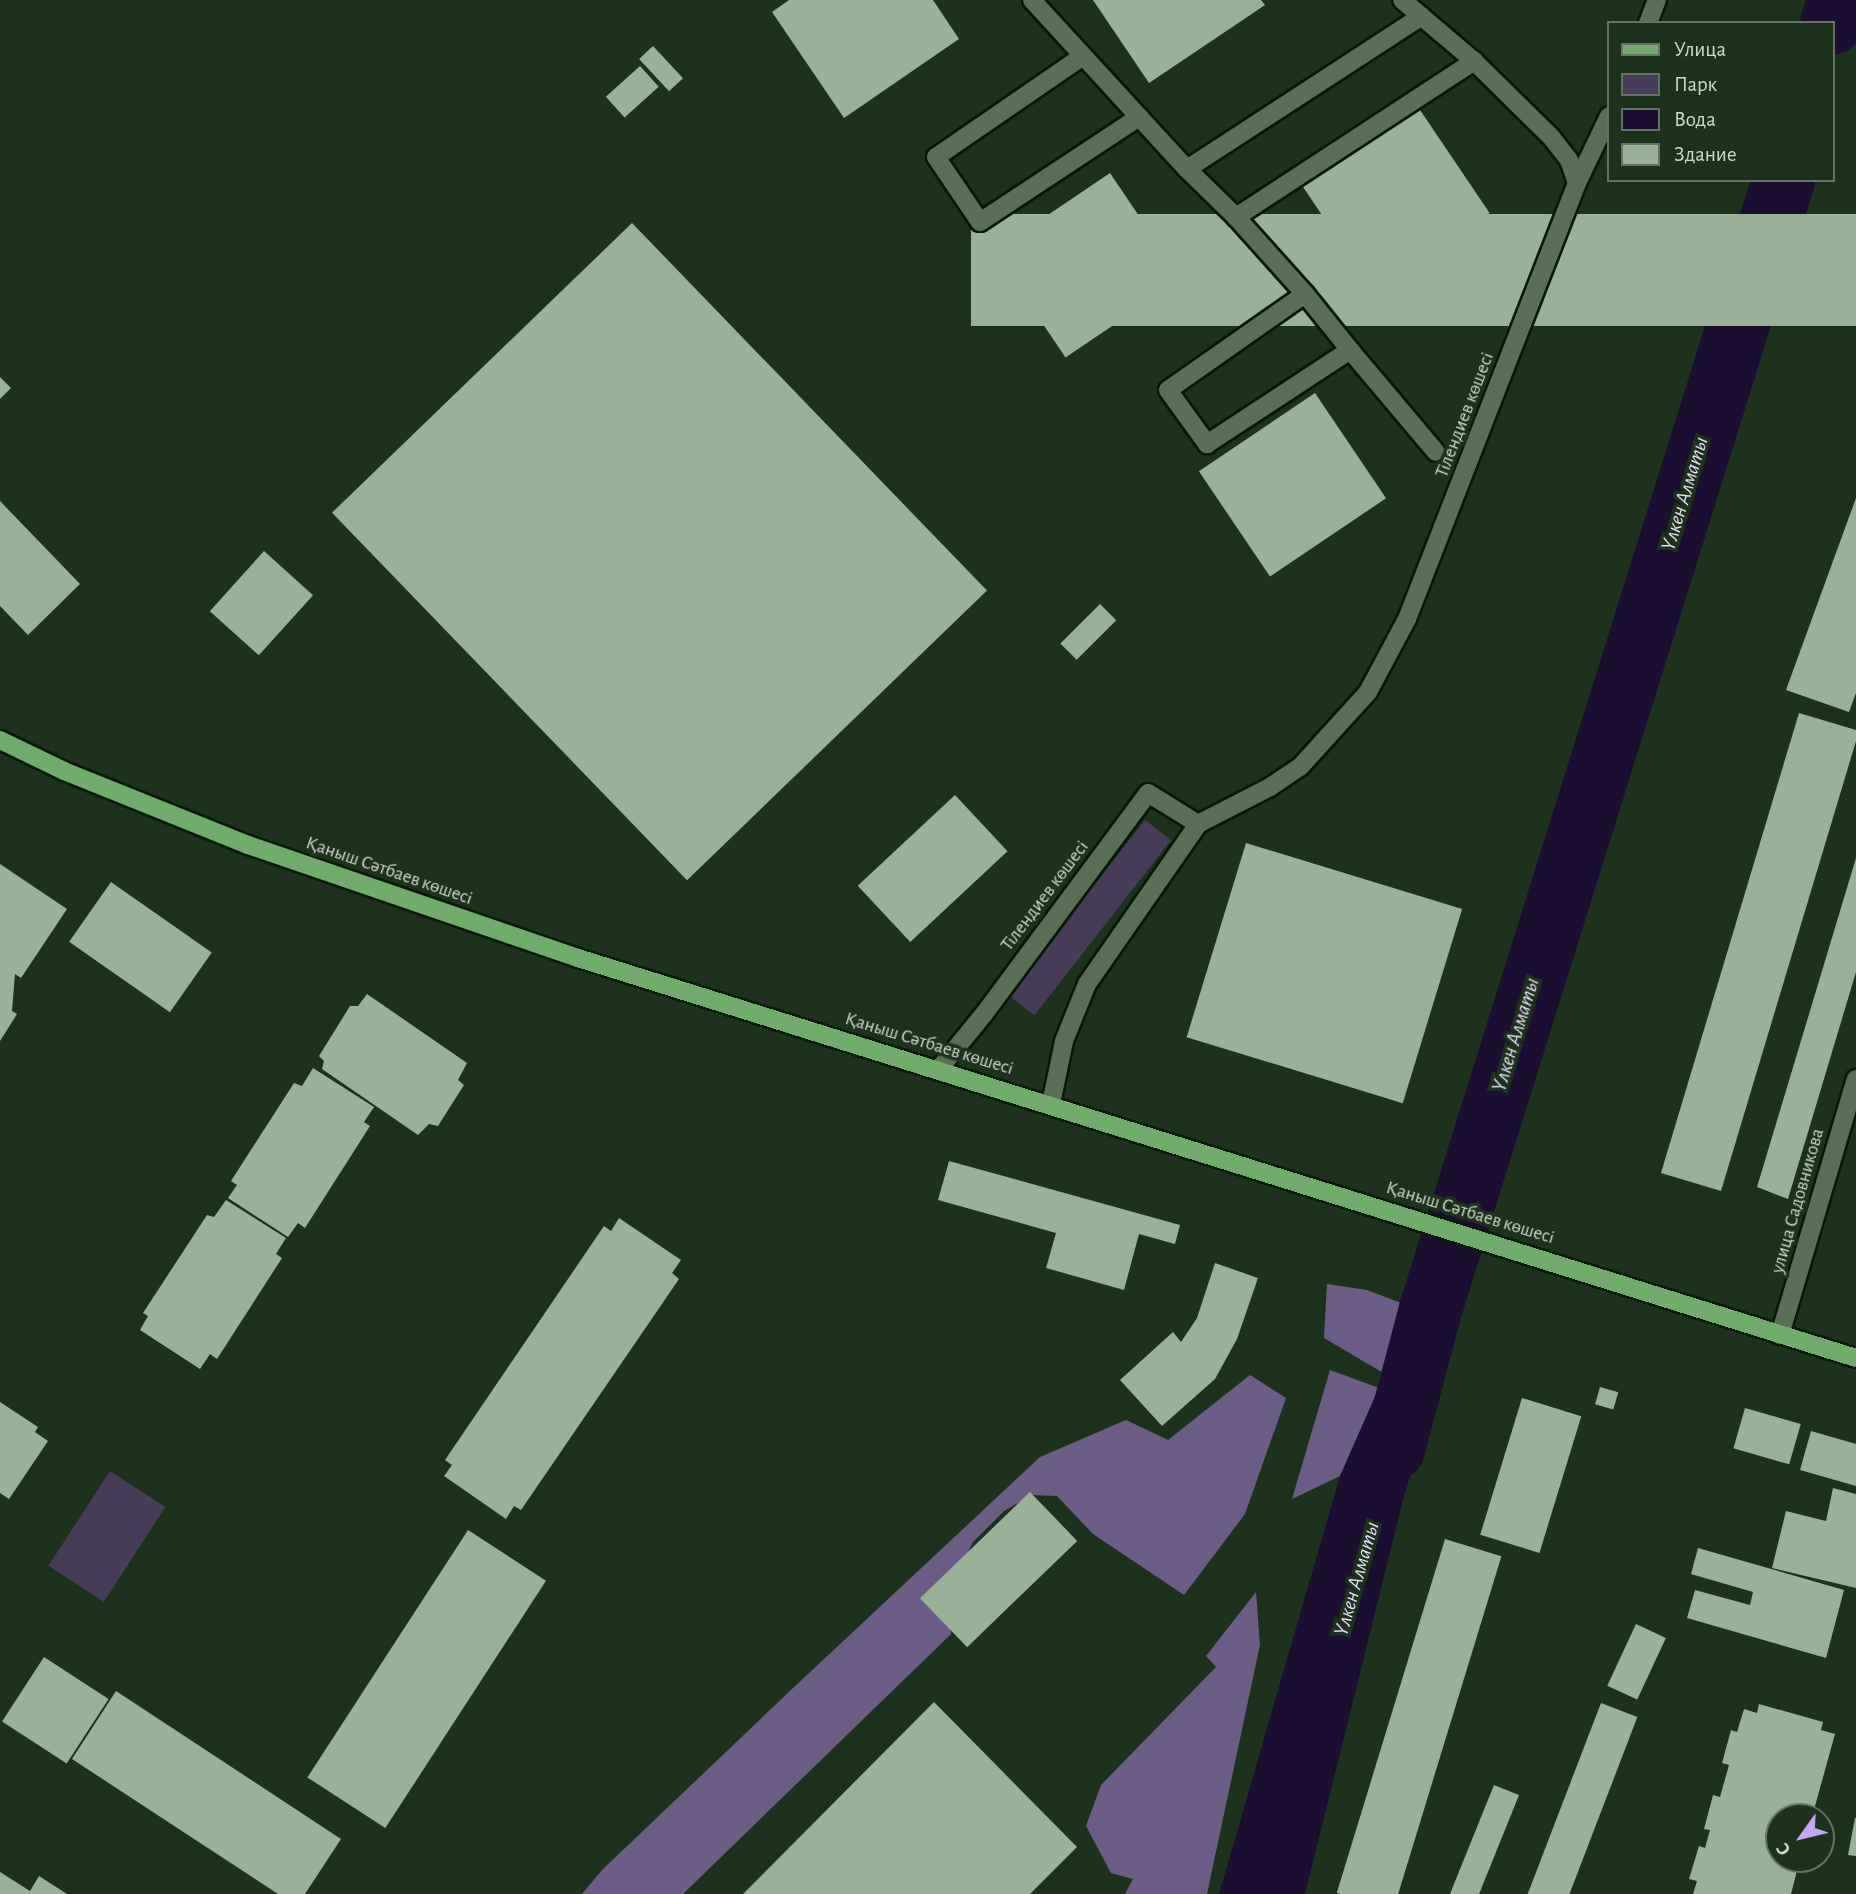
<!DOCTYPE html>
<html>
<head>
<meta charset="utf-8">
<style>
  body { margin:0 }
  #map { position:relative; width:1856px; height:1894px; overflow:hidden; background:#1d321c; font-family:"Alegreya Sans",sans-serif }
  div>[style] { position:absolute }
  .green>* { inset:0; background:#473d5a; transform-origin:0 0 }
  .forest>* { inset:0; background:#6c5d86 }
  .water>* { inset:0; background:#1c0e30 }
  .river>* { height:63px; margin:-31.5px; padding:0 31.5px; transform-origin:31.5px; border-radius:31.5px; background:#1c0e30 }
  .building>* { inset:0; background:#99b297; transform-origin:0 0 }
  .roads { filter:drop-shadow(2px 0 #061906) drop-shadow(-2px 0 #061906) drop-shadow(0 2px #061906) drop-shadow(0 -2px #061906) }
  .minor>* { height:18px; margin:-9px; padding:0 9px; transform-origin:9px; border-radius:9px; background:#597057 }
  .major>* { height:18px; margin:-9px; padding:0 9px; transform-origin:9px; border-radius:9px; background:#71ac6d }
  span { translate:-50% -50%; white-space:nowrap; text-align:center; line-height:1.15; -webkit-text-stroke:7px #1d321c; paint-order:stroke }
  .street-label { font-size:19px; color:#cddacb }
  .water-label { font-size:21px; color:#e7def9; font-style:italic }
  .legend { position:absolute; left:1607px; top:21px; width:228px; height:161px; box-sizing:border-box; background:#1d321c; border:2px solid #637562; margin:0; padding:9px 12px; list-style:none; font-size:21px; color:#cddacb }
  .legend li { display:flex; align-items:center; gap:14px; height:35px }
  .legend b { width:35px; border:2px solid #637562 }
  .north { position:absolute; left:1765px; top:1803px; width:70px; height:70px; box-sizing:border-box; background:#1d321c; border:2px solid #637562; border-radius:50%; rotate:236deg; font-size:19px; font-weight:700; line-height:28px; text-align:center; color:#cddacb }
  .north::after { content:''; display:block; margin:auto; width:24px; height:32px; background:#c3a7f2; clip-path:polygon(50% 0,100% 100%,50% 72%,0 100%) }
</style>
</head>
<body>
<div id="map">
  <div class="green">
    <div style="left:1145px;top:820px;width:33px;height:222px;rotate:38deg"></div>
    <div style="left:110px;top:1471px;width:66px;height:113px;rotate:33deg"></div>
  </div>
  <div class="forest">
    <div style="clip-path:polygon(1327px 1284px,1367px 1290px,1404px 1304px,1385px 1374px,1324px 1338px)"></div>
    <div style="clip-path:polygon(1330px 1370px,1379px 1388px,1340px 1476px,1292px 1499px)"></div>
    <div style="clip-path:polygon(1250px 1375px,1286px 1398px,1245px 1514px,1184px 1595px,1093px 1534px,1057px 1496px,1032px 1495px,1004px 1511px,973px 1542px,958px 1572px,950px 1608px,951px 1634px,683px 1894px,582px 1894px,602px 1870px,792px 1689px,1040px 1457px,1126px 1420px,1168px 1440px)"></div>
    <div style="clip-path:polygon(1256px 1592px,1260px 1645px,1207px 1894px,1125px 1894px,1133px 1879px,1111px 1873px,1086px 1826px,1101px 1785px,1216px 1667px,1206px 1656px)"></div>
  </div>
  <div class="water">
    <div style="clip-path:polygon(1392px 1358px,1443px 1372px,1404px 1496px,1305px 1894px,1219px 1894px,1340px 1476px)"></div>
  </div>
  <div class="river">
    <div style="left:1831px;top:23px;width:24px;rotate:-73deg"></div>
    <div style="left:1393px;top:1449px;width:145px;rotate:-75.2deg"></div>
    <div style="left:1430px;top:1309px;width:1183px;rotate:-72.64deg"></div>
  </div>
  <div class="building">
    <div style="clip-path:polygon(789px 0,933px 0,959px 39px,844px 118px,772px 12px)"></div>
    <div style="clip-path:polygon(1093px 0,1261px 0,1265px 5px,1149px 83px)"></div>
    <div style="left:653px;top:46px;width:44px;height:19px;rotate:47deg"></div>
    <div style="left:640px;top:66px;width:28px;height:46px;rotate:48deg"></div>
    <div style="left:1418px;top:107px;width:128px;height:140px;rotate:56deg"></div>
    <div style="left:1110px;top:173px;width:128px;height:140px;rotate:56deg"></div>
    <div style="left:1856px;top:214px;width:112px;height:885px;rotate:90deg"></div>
    <div style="left:632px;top:223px;width:511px;height:417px;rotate:46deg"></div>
    <div style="clip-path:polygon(0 377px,11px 388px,0 399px)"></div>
    <div style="left:1315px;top:393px;width:127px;height:140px;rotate:56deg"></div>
    <div style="clip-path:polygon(1856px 498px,1856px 693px,1849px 712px,1786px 690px)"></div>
    <div style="clip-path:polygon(0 501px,80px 584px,28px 635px,0 606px)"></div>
    <div style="left:264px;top:551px;width:66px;height:81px;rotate:42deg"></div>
    <div style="left:1100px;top:604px;width:23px;height:56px;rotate:45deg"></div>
    <div style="clip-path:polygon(1799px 713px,1856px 730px,1856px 741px,1721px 1191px,1661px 1173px)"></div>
    <div style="left:955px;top:795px;width:77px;height:133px;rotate:47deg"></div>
    <div style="left:1246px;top:843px;width:226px;height:203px;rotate:17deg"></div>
    <div style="clip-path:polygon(1856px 858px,1856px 972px,1788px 1199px,1757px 1187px)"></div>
    <div style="clip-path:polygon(0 864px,67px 909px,21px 978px,15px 974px,12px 1011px,17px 1014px,0 1041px)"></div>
    <div style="left:111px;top:882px;width:123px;height:73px;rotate:35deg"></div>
    <div style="clip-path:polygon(367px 994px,467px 1063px,458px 1080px,464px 1085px,438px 1126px,429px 1124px,418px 1135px,322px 1069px,324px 1061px,319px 1056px,350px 1006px,358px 1006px)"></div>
    <div style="clip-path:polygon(313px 1068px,374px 1107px,364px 1122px,370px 1126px,305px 1228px,298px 1223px,288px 1237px,228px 1198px,237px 1185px,231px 1181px,294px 1083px,302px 1086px)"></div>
    <div style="clip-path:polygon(949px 1161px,1180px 1225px,1175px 1244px,1139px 1234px,1124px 1290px,1046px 1268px,1056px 1233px,938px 1200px)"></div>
    <div style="clip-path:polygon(226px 1200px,286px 1238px,276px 1254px,282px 1258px,217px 1359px,210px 1354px,200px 1369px,140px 1330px,148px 1316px,143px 1313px,207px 1215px,214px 1217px)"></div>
    <div style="clip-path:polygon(619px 1218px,681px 1260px,672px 1273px,679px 1279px,521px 1510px,514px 1506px,506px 1519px,444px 1476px,452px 1465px,445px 1460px,604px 1226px,611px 1231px)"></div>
    <div style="clip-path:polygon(1215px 1263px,1258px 1278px,1237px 1339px,1215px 1379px,1162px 1426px,1120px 1380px,1173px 1332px,1181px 1342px,1197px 1318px)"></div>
    <div style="left:1600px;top:1387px;width:19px;height:18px;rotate:16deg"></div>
    <div style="left:1522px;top:1398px;width:62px;height:143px;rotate:17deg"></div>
    <div style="clip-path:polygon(0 1402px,38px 1427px,35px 1432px,48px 1441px,9px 1499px,0 1493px)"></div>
    <div style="left:1745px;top:1408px;width:58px;height:42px;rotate:16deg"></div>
    <div style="clip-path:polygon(1811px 1431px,1856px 1444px,1856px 1486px,1800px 1470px)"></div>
    <div style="clip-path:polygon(1833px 1488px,1856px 1494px,1856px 1588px,1772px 1568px,1786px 1511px,1826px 1521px)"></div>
    <div style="left:1030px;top:1492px;width:68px;height:153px;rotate:46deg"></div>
    <div style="left:468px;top:1530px;width:93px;height:295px;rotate:33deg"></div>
    <div style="left:1445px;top:1539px;width:59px;height:370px;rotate:17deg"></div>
    <div style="clip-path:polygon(1698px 1548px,1844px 1590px,1826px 1658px,1687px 1618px,1695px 1590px,1750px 1605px,1753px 1592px,1691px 1574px)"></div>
    <div style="left:1636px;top:1624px;width:33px;height:68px;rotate:25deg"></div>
    <div style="left:44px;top:1657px;width:77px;height:77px;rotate:33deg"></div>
    <div style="clip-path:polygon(116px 1691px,341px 1839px,305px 1894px,278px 1894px,72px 1759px)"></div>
    <div style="clip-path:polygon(934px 1702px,1077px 1847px,1030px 1894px,743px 1894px)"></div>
    <div style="left:1601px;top:1703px;width:39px;height:209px;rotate:21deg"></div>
    <div style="clip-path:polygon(1759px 1704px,1823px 1722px,1821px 1730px,1835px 1734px,1812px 1817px,1779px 1817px,1779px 1859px,1800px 1859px,1791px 1894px,1693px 1894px,1697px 1881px,1689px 1879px,1699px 1846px,1705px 1848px,1710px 1830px,1704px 1829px,1713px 1795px,1720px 1797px,1729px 1765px,1722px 1763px,1731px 1730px,1737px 1732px,1744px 1709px,1757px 1713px)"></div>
    <div style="left:1494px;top:1785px;width:27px;height:119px;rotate:22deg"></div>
    <div style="clip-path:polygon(1855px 1818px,1856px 1818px,1856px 1856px,1848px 1855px)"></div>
    <div style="clip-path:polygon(0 1872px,30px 1891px,39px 1876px,67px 1894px,0 1894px)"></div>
  </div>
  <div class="roads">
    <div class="minor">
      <div style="left:1032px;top:0;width:229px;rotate:47.5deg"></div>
      <div style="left:1187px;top:169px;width:280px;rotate:-33.1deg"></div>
      <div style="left:1648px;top:23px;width:25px;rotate:-69deg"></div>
      <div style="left:1083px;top:56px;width:178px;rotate:145.5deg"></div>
      <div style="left:936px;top:157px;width:78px;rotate:55.9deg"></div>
      <div style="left:980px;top:222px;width:191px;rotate:-33.4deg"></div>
      <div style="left:1187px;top:169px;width:69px;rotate:44.4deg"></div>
      <div style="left:1236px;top:217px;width:103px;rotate:48.1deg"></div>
      <div style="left:1305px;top:294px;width:167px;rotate:145deg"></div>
      <div style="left:1168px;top:390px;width:67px;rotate:54.2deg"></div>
      <div style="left:1207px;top:444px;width:171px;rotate:-33.3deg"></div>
      <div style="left:1350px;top:350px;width:133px;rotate:49.9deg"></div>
      <div style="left:1577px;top:183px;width:74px;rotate:-64.5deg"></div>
      <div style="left:1236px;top:217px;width:285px;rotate:-33.2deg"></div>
      <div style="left:1305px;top:294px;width:72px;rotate:51.2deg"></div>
      <div style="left:939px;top:1069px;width:71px;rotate:-50.7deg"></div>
      <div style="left:984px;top:1014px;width:275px;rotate:-53.4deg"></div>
      <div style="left:1148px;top:793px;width:59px;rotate:31.8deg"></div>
      <div style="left:1051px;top:1104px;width:64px;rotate:-78.3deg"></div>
      <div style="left:1064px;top:1041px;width:61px;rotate:-68deg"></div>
      <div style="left:1087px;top:984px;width:195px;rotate:-55.2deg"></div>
      <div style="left:1198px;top:824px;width:81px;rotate:-27.2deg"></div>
      <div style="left:1270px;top:787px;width:36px;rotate:-34deg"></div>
      <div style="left:1300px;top:767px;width:101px;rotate:-47.8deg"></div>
      <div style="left:1368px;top:692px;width:83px;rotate:-61.9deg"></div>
      <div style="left:1407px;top:619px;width:468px;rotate:-68.7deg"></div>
      <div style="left:1577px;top:183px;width:24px;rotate:-109deg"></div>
      <div style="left:1569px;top:160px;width:31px;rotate:-128deg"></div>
      <div style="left:1550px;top:136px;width:107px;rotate:-135.4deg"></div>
      <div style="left:1474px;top:61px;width:94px;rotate:-139.7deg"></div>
      <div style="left:1780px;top:1335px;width:267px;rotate:-73.5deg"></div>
    </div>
    <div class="major">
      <div style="left:0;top:740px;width:71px;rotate:25.8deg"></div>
      <div style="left:64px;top:771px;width:198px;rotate:21.9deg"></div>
      <div style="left:248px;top:845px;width:349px;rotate:18.9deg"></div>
      <div style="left:578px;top:958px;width:1339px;rotate:17.38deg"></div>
    </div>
  </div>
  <div class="street-label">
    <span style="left:1465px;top:415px;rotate:-69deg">Тілендиев көшесі</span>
    <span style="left:389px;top:871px;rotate:19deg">Қаныш Сәтбаев көшесі</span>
    <span style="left:1045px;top:896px;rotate:-53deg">Тілендиев көшесі</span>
    <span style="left:929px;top:1044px;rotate:17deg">Қаныш Сәтбаев көшесі</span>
    <span style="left:1798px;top:1201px;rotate:-74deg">улица Садовникова</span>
    <span style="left:1470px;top:1213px;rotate:17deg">Қаныш Сәтбаев көшесі</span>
  </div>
  <div class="water-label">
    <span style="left:1685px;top:494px;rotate:-73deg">Үлкен Алматы</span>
    <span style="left:1516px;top:1035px;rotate:-73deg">Үлкен Алматы</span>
    <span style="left:1357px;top:1579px;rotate:-74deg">Үлкен Алматы</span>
  </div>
  <ul class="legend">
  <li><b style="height:9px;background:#71ac6d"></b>Улица</li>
  <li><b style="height:19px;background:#473d5a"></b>Парк</li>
  <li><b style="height:19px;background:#1c0e30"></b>Вода</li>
  <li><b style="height:19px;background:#99b297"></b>Здание</li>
  </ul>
  <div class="north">С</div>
</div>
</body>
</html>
